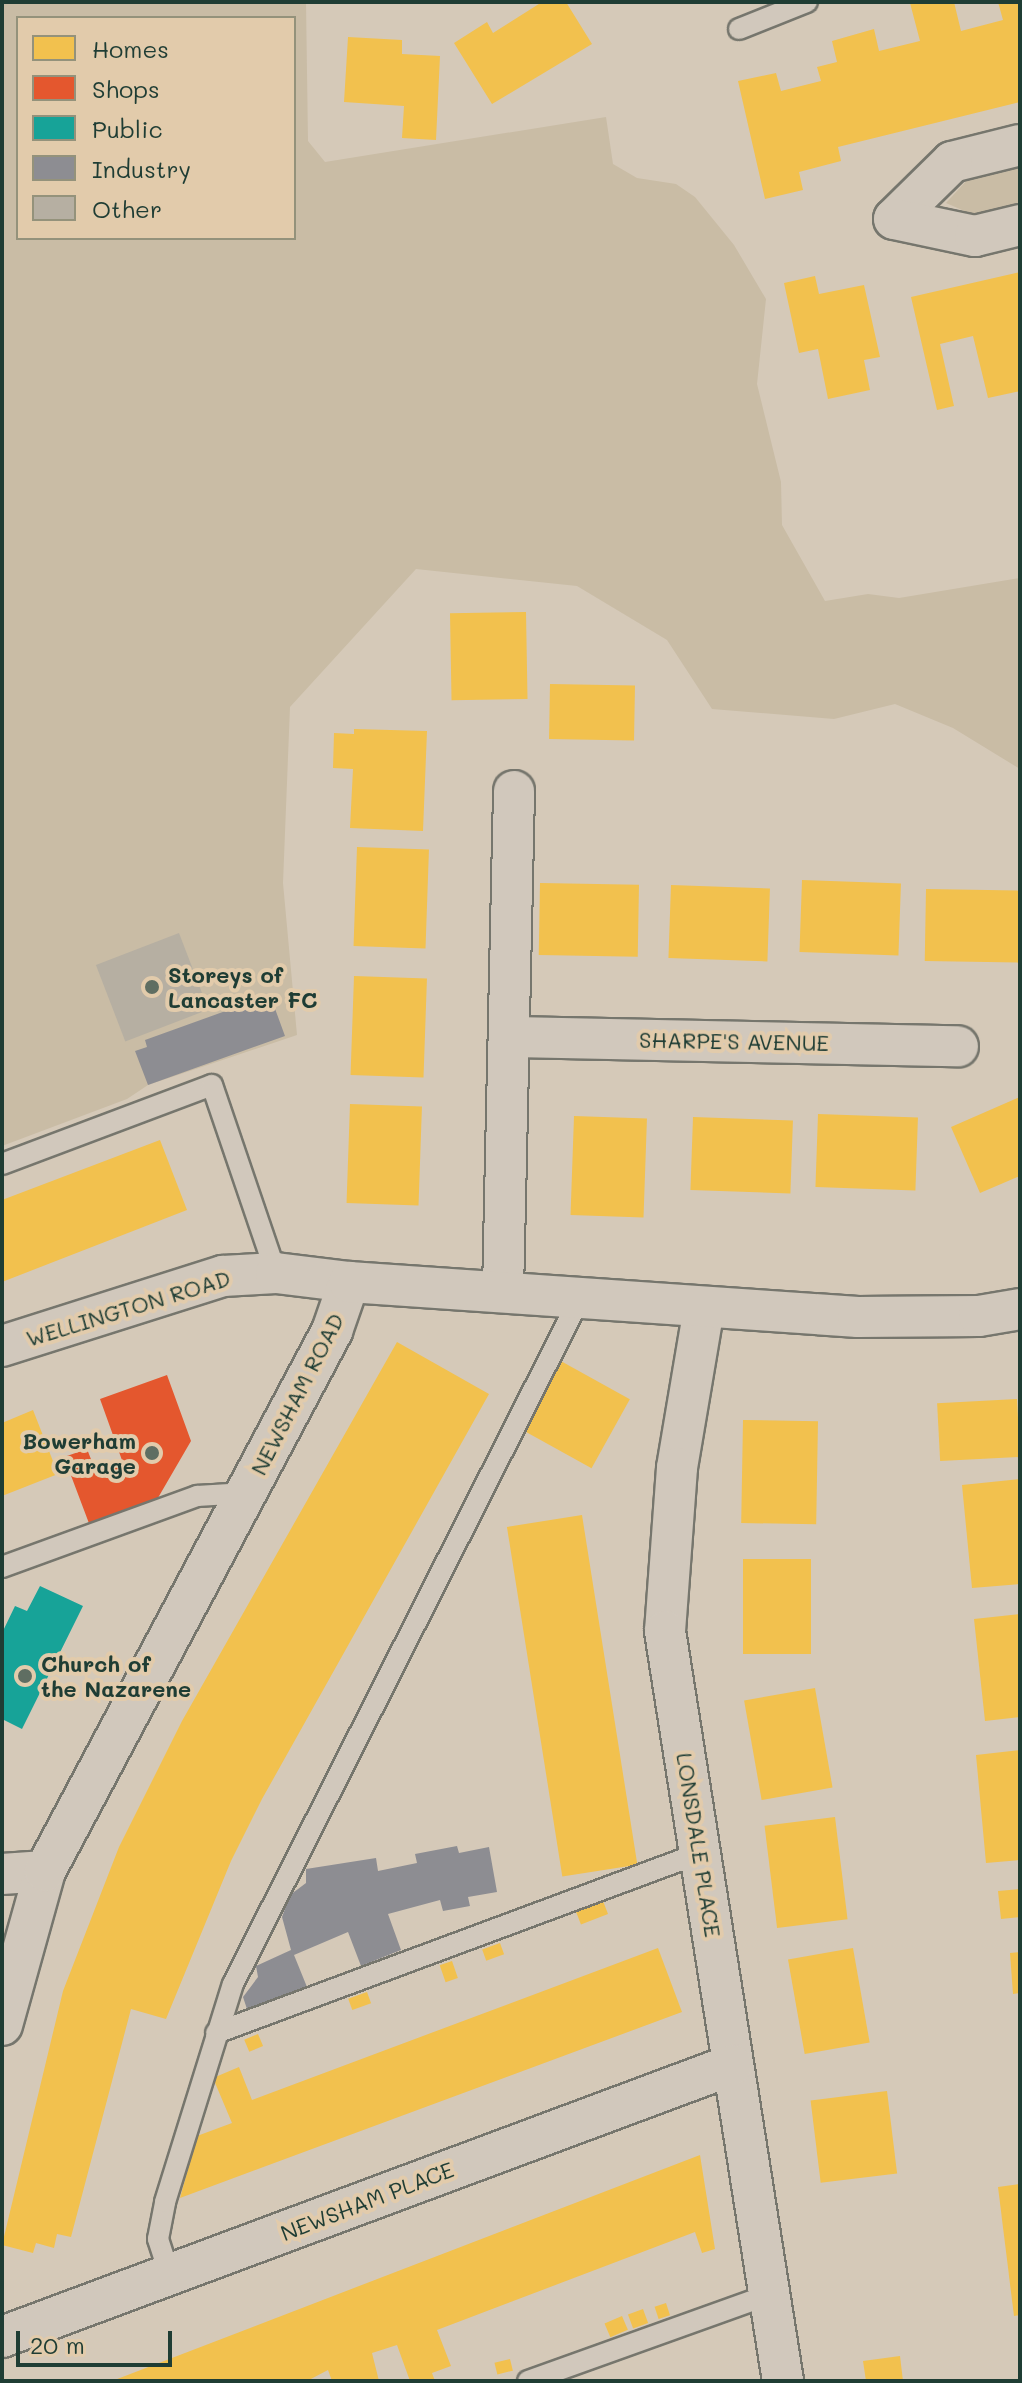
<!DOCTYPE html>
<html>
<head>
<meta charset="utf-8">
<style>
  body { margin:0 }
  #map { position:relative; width:1022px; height:2383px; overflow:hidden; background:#d5c9b8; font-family:Mali,sans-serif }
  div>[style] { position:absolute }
  .green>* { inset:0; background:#c9bca5 }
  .homes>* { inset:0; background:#f2c14e; transform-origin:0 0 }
  .shops>* { inset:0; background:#e4572e }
  .public>* { inset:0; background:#17a398 }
  .industry>* { inset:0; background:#8d8d92 }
  .building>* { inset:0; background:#b6afa2; transform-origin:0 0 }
  .roads { filter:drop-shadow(2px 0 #76766d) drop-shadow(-2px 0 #76766d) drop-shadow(0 2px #76766d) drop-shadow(0 -2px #76766d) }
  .lane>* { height:20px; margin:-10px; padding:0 10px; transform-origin:10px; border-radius:10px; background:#d1c8bc }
  .street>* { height:40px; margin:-20px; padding:0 20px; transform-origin:20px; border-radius:20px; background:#d1c8bc }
  .dots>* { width:22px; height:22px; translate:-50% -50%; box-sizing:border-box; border:4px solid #e2cbab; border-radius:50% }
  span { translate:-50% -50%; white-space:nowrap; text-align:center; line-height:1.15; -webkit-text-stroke:8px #e2cbab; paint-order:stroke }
  .poi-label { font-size:22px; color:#1f3d34; font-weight:700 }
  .left { translate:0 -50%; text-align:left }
  .right { translate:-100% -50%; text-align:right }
  .street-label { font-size:22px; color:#1f3d34 }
  .frame { position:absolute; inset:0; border:4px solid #1f3d34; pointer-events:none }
  .legend { position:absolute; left:16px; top:16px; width:280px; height:224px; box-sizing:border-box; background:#e2cbab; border:2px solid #94927b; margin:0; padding:10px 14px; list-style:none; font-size:24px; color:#1f3d34 }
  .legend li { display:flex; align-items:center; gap:16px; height:40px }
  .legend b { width:40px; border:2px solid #94927b }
  .scale { position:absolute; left:16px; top:2331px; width:156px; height:36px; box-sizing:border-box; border:4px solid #1f3d34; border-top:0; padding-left:10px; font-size:24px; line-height:28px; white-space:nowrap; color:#1f3d34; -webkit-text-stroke:6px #e2cbab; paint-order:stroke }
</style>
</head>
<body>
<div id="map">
  <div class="green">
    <div style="clip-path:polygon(evenodd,2px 2px,306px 2px,308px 141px,325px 162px,606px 117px,613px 164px,637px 178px,676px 184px,695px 197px,734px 245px,766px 299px,757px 384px,781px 482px,782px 525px,825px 601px,868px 594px,899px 598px,1020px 578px,1020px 769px,953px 728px,895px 704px,834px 719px,712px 709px,667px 640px,577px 586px,416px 569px,290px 707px,283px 883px,297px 1035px,148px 1085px,127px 1099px,2px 1146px,2px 2px,18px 18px,294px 18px,294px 238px,18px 238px,18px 18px)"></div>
    <div style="clip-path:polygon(1020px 165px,1020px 207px,976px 216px,946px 203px,968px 179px)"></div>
  </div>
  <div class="homes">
    <div style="clip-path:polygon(542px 2px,566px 2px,592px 44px,492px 104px,454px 43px,487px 22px,493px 33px)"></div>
    <div style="clip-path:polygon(954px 2px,961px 31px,1003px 20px,998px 2px,1020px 2px,1020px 102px,838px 147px,841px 161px,799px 172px,803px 190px,765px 199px,738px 81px,776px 73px,781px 91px,821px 81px,817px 67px,837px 62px,832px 41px,874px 29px,879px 51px,920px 41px,910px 3px)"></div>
    <div style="clip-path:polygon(348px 37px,402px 40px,402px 54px,440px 56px,436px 140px,402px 138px,404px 106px,344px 102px)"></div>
    <div style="clip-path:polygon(1020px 272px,1020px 391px,988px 398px,973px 336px,940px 344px,954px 406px,937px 410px,911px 297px)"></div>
    <div style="clip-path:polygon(815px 276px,819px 294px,864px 285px,880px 357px,864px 360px,870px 390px,828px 399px,818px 349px,799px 353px,784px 283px)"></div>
    <div style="left:526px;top:612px;width:87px;height:76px;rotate:89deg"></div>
    <div style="left:550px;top:684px;width:85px;height:55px;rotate:1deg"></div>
    <div style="clip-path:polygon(354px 729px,427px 731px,423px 831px,350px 828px,353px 769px,333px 768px,334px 733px,354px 734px)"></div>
    <div style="left:357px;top:847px;width:72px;height:99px;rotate:2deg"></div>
    <div style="left:802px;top:880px;width:99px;height:72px;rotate:2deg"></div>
    <div style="left:540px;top:883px;width:99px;height:72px;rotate:1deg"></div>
    <div style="left:671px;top:885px;width:99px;height:73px;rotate:2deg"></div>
    <div style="left:926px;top:889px;width:94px;height:72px;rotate:1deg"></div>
    <div style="left:354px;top:976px;width:73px;height:99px;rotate:2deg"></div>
    <div style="clip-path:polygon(1020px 1097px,1020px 1176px,980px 1193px,951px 1127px)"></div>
    <div style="left:350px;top:1104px;width:72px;height:99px;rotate:2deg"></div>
    <div style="left:818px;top:1114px;width:100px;height:73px;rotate:2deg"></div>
    <div style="left:574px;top:1116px;width:73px;height:99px;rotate:2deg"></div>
    <div style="left:693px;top:1117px;width:100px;height:73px;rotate:2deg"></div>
    <div style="clip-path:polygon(160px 1140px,187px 1210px,2px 1282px,2px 1200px)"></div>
    <div style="clip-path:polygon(397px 1342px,489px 1394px,262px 1799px,231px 1861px,166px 2019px,131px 2009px,71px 2237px,57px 2234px,54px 2248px,36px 2243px,33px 2253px,2px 2245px,63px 1991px,119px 1847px,182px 1721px)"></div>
    <div style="left:559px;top:1360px;width:81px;height:79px;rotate:29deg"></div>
    <div style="left:1017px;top:1399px;width:58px;height:80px;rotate:87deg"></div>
    <div style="clip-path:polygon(33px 1410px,58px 1474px,2px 1496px,2px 1423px)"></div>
    <div style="left:743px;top:1420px;width:75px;height:103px;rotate:1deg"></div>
    <div style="clip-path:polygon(1020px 1479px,1020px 1584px,972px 1588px,962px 1485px)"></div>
    <div style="left:582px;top:1515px;width:354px;height:76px;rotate:81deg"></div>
    <div style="left:743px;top:1559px;width:68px;height:95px"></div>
    <div style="clip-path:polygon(1020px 1614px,1020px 1717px,985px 1721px,974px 1619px)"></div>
    <div style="left:815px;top:1688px;width:101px;height:72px;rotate:80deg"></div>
    <div style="clip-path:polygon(1020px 1750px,1020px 1860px,986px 1863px,976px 1755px)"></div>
    <div style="left:835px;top:1817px;width:103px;height:71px;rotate:83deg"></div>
    <div style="clip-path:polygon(1020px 1889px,1020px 1917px,1001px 1919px,998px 1891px)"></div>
    <div style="left:603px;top:1901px;width:14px;height:29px;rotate:69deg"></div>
    <div style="left:500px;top:1943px;width:12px;height:19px;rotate:70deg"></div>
    <div style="clip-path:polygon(658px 1948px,682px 2012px,180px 2198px,197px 2136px,232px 2123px,213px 2078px,239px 2067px,252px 2100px)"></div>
    <div style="left:853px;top:1948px;width:96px;height:66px;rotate:80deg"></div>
    <div style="clip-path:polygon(1020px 1952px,1020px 1993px,1013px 1994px,1010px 1953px)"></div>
    <div style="left:452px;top:1961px;width:18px;height:13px;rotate:71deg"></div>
    <div style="left:367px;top:1992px;width:12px;height:20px;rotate:70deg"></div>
    <div style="left:258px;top:2034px;width:13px;height:15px;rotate:67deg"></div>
    <div style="left:887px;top:2091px;width:83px;height:77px;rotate:83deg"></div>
    <div style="clip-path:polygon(700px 2155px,715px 2249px,702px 2253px,695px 2232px,437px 2330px,451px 2366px,432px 2373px,435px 2381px,410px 2381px,397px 2345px,372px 2353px,379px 2381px,332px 2381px,328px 2370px,307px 2381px,112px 2381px)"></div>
    <div style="clip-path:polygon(1020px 2184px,1020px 2315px,1014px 2316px,998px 2187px)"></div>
    <div style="left:666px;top:2303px;width:13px;height:12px;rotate:72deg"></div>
    <div style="left:643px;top:2309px;width:15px;height:16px;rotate:70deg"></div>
    <div style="left:622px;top:2316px;width:15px;height:19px;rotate:67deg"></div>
    <div style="clip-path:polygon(900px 2356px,903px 2381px,866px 2381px,863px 2361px)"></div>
    <div style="left:510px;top:2359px;width:12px;height:16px;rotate:76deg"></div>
  </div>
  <div class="shops">
    <div style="clip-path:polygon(167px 1375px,191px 1441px,155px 1503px,90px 1526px,64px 1457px,87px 1449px,96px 1472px,123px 1463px,100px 1399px)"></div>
  </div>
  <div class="public">
    <div style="clip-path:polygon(40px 1586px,83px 1606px,22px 1729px,2px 1719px,2px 1633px,15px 1606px,27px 1611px)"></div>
  </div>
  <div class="industry">
    <div style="clip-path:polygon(270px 995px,285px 1036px,148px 1085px,135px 1051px,147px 1047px,145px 1040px)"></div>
    <div style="clip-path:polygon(457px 1846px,459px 1853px,489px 1847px,497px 1892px,468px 1897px,470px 1906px,443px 1911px,440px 1900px,388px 1914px,401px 1950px,361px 1966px,348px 1932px,294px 1955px,307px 1987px,247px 2009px,243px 1997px,258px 1977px,256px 1966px,291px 1950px,282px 1917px,290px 1895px,306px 1883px,306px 1869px,376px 1858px,378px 1871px,417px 1863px,415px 1854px)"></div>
  </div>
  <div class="building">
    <div style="left:179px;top:933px;width:82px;height:89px;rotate:69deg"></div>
  </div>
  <div class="roads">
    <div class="lane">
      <div style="left:739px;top:29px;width:73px;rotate:-21.7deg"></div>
      <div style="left:2px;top:1164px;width:224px;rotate:-20.6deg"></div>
      <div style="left:212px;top:1085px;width:199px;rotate:71.2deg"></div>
      <div style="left:2px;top:1567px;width:208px;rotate:-20deg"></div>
      <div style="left:197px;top:1496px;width:49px;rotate:-3.5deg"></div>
      <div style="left:216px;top:2033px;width:516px;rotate:-20.4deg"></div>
      <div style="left:170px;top:2276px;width:39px;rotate:-108deg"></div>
      <div style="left:158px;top:2239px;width:38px;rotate:-79deg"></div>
      <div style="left:165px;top:2202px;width:228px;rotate:-72.7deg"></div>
      <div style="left:233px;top:1984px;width:769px;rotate:-63.17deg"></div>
      <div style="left:528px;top:2381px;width:255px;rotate:-19.7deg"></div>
    </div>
    <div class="street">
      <div style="left:1020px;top:145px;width:70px;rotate:166deg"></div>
      <div style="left:952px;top:162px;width:81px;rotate:135.5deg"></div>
      <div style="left:894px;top:219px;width:83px;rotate:11.9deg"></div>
      <div style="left:975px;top:236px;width:46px;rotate:-13.7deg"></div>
      <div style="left:510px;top:1037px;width:448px;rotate:1.2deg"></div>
      <div style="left:503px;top:1292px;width:501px;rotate:-88.74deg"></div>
      <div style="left:704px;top:1308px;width:162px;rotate:99.6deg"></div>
      <div style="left:677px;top:1468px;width:163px;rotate:94.2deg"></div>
      <div style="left:665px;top:1631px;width:759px;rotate:81.06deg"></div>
      <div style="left:2px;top:1346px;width:232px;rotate:-17.6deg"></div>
      <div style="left:223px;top:1276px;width:53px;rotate:-3.2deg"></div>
      <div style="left:276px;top:1273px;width:74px;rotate:7deg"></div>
      <div style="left:2px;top:1874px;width:43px;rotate:-4deg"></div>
      <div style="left:2px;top:2025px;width:160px;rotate:-74.4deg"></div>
      <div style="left:45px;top:1871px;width:612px;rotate:-62.01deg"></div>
      <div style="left:332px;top:1331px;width:52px;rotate:-70.9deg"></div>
      <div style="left:349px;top:1282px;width:510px;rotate:3.93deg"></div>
      <div style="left:858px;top:1317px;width:121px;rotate:-0.5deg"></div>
      <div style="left:979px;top:1316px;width:42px;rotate:-9.7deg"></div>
      <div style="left:2px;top:2337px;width:779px;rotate:-20.44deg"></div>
    </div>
  </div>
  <div class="dots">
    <div style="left:152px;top:987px;background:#5f6e62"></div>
    <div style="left:152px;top:1453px;background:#5f6e62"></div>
    <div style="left:25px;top:1676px;background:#5f6e62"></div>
  </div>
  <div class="poi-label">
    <span class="left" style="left:168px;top:987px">Storeys of<br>Lancaster FC</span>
    <span class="right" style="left:136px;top:1453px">Bowerham<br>Garage</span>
    <span class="left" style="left:41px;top:1676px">Church of<br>the Nazarene</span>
  </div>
  <div class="street-label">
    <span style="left:734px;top:1041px;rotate:1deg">SHARPE'S AVENUE</span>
    <span style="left:128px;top:1308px;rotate:-17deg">WELLINGTON ROAD</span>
    <span style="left:297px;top:1394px;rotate:-63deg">NEWSHAM ROAD</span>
    <span style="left:699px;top:1845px;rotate:81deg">LONSDALE PLACE</span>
    <span style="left:367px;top:2201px;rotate:-21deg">NEWSHAM PLACE</span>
  </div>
  <div class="frame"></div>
  <ul class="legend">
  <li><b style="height:22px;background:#f2c14e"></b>Homes</li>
  <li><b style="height:22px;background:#e4572e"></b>Shops</li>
  <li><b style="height:22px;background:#17a398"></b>Public</li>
  <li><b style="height:22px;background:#8d8d92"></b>Industry</li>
  <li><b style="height:22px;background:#b6afa2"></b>Other</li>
  </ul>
  <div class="scale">20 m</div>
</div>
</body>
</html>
